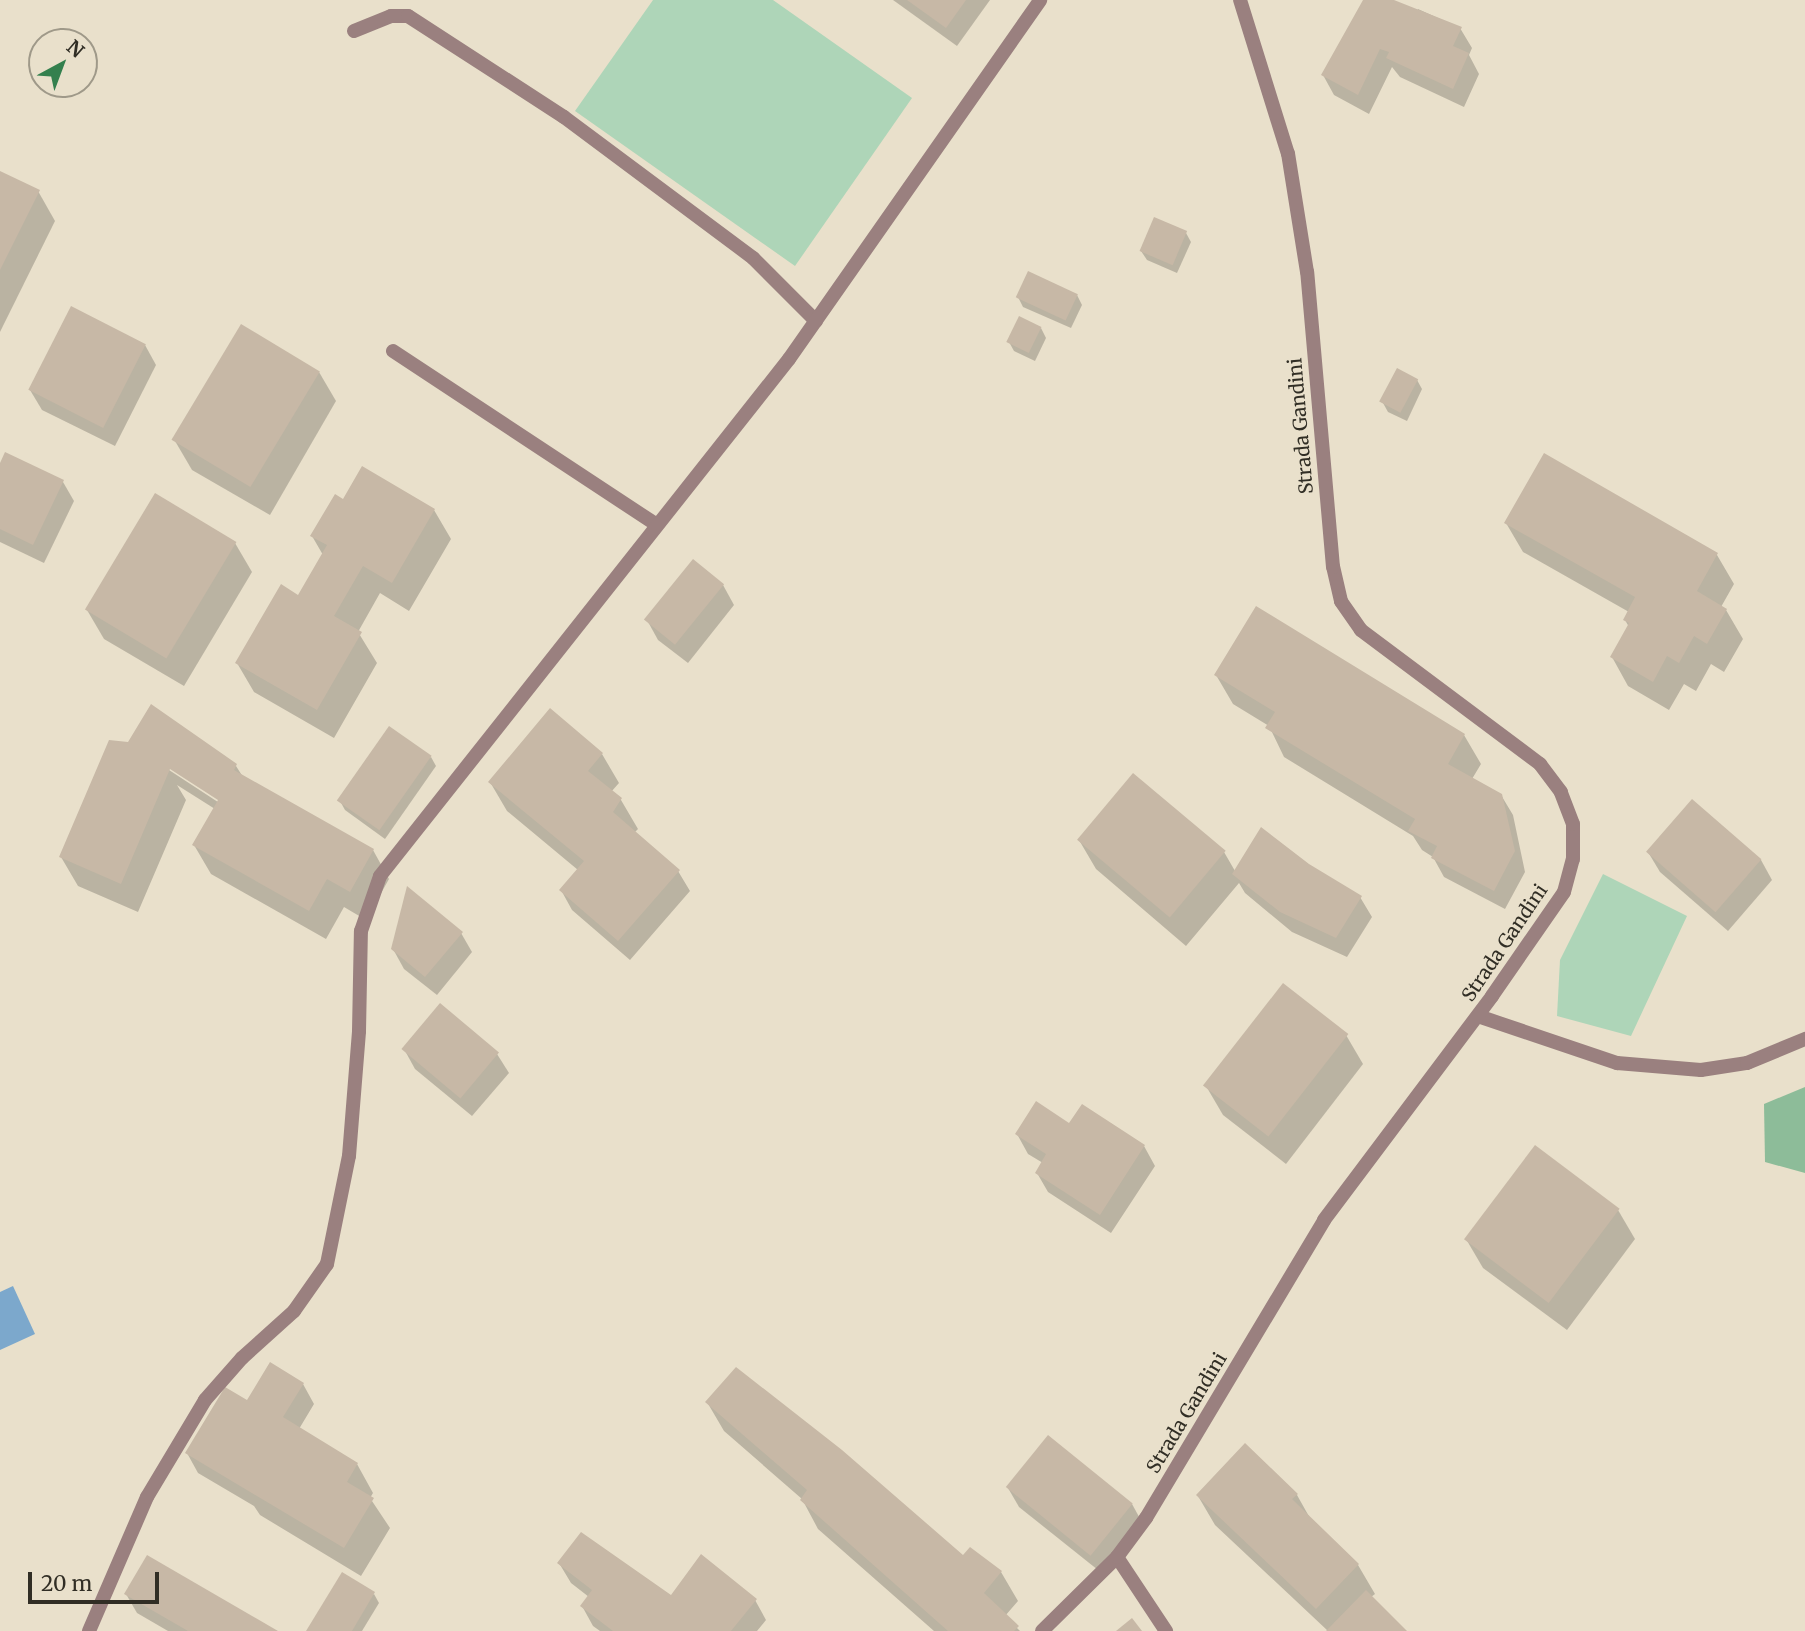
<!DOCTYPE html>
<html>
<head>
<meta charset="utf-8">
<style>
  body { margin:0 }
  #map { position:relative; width:1805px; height:1631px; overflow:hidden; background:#e9e0cb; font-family:Merriweather,serif }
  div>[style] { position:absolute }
  .green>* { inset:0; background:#aed5b8 }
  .forest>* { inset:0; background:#8dbc99 }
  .water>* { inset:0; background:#7ca8cc }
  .shadow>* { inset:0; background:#0003 }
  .building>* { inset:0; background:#c7b8a6; transform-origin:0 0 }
  .lane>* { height:14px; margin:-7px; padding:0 7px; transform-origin:7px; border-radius:7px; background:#9a807f }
  .street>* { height:14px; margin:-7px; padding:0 7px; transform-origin:7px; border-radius:7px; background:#9a807f }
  span { translate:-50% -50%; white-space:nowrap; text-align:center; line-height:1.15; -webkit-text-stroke:5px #e9e0cb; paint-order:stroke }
  .street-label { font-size:19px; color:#312e25 }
  .north { position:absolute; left:28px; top:28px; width:70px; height:70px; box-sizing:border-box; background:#e9e0cb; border:2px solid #9f9989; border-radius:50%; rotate:41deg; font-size:19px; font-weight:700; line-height:28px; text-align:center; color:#312e25 }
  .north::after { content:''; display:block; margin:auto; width:24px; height:32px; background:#34804e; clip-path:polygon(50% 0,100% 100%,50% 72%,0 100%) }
  .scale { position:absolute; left:28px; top:1572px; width:131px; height:32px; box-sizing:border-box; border:4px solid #312e25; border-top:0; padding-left:9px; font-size:21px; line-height:24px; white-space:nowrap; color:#312e25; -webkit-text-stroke:5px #e9e0cb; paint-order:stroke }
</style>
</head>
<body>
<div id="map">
  <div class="green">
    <div style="clip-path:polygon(653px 0,773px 0,912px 98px,795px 266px,575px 111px)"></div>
    <div style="clip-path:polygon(1603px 874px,1687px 916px,1631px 1036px,1557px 1016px,1560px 960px)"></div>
  </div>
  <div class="forest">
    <div style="clip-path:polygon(1805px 1087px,1805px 1173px,1765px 1162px,1764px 1104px)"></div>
  </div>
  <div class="water">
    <div style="clip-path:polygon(13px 1286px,35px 1334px,0 1350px,0 1292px)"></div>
  </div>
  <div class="shadow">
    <div style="clip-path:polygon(893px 0,990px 0,957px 46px)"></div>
    <div style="clip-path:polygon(1365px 0,1390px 0,1416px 13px,1418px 9px,1460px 28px,1472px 48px,1469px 55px,1479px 74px,1464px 107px,1400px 77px,1392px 67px,1369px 114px,1334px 95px,1323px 75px)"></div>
    <div style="clip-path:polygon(0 173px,38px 191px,55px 221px,0 332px)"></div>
    <div style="clip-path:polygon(1186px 233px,1191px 242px,1177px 273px,1147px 260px,1141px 251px)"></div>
    <div style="clip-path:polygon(1077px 295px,1082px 305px,1071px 328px,1023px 307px,1018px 297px)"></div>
    <div style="clip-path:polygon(1041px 328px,1046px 338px,1035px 361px,1014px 351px,1009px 342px)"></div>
    <div style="clip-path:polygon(145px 345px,156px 365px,115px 446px,42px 410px,30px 390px)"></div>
    <div style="clip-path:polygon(319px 372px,336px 401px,270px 515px,192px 470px,175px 441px)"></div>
    <div style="clip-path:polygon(1417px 380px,1422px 389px,1407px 421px,1388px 412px,1383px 403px)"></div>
    <div style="clip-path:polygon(1545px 456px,1717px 555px,1734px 584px,1721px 607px,1726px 610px,1743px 639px,1724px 672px,1711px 664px,1696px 691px,1684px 684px,1669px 710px,1628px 686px,1612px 657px,1629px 627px,1625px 620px,1629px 612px,1523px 552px,1506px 523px)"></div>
    <div style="clip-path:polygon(0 467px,63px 482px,74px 501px,44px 563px,0 542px)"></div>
    <div style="clip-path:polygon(434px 510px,451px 539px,409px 611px,380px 593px,358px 632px,377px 663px,334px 738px,254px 692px,237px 663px,299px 597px,323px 555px,312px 536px)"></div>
    <div style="clip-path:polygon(235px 543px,252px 572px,184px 686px,104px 639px,87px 610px)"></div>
    <div style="clip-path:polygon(723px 585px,734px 605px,688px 663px,658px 640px,647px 620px)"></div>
    <div style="clip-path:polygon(1216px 675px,1464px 735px,1481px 764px,1472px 779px,1501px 795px,1513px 815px,1525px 872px,1505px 909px,1444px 877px,1433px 857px,1422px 850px,1413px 836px,1284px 757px,1269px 726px,1233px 704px)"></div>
    <div style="clip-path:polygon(evenodd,110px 742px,236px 766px,243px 777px,373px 850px,389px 879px,366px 920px,344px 907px,326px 939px,211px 874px,194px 845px,215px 809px,177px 785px,186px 800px,138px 912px,78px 886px,61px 857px,110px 742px,169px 766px,226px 803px,224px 806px,169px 770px,169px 766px)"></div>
    <div style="clip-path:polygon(602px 754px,619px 783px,611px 792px,621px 800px,638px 829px,634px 833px,678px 871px,690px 891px,630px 960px,572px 910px,561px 890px,578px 870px,507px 811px,490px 782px)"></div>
    <div style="clip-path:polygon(431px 757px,436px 766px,385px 839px,345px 810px,340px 801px)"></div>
    <div style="clip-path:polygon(1079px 840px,1224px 852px,1235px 871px,1308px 865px,1360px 897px,1372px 917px,1347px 957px,1292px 932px,1245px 893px,1239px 883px,1186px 946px,1096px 869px)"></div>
    <div style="clip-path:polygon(1648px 852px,1761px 860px,1772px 880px,1728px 931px,1660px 872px)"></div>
    <div style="clip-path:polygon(461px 933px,472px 952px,437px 995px,404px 969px,393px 949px)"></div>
    <div style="clip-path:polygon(1346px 1035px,1363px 1064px,1286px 1164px,1223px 1115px,1206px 1086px)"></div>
    <div style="clip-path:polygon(404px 1049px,497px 1054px,509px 1073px,472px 1116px,415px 1069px)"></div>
    <div style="clip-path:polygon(1069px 1125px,1144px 1146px,1155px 1166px,1111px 1233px,1048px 1192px,1037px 1173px,1043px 1163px,1028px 1154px,1017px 1134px)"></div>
    <div style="clip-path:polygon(1618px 1210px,1635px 1239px,1567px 1330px,1483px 1268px,1466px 1239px)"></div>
    <div style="clip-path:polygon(303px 1384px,314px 1404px,299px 1429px,357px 1464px,373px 1493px,370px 1498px,390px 1528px,361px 1576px,260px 1515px,254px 1506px,198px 1473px,187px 1453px)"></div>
    <div style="clip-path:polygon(707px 1402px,963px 1558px,1001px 1572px,1018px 1601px,1005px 1616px,1020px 1631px,934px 1631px,818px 1529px,802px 1499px,724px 1431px)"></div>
    <div style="clip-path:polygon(1008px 1488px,1132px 1504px,1143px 1524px,1103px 1574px,1019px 1507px)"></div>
    <div style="clip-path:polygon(1297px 1495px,1311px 1520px,1358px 1565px,1375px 1594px,1371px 1597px,1404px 1631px,1328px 1631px,1215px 1525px,1198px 1496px)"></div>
    <div style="clip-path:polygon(559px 1563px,671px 1597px,755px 1600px,766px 1620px,757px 1631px,600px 1631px,593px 1626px,582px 1606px,589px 1597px,571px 1583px)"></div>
    <div style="clip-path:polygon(126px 1594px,274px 1631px,168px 1631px,137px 1613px)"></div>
    <div style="clip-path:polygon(374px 1594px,379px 1603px,362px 1631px,309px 1631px)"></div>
  </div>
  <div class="building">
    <div style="clip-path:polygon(907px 0,966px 0,946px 28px)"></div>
    <div style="clip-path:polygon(1363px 0,1394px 0,1462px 27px,1453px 46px,1469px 53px,1453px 89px,1386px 58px,1389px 52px,1380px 49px,1358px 95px,1321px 75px)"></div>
    <div style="clip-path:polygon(0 171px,40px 190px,0 270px)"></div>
    <div style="left:1154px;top:217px;width:36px;height:37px;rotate:23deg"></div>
    <div style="left:1028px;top:271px;width:55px;height:29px;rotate:25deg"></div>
    <div style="left:71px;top:306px;width:84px;height:94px;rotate:27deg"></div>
    <div style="left:1019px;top:316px;width:25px;height:29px;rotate:26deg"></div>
    <div style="left:241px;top:324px;width:92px;height:135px;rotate:31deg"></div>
    <div style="left:1397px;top:368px;width:24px;height:38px;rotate:28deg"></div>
    <div style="clip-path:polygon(5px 452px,64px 480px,33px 545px,0 529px,0 463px)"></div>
    <div style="clip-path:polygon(1544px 453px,1718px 553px,1697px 591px,1727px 609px,1707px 644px,1694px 636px,1679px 663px,1667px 656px,1653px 682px,1610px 657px,1629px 623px,1623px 620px,1635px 597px,1504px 523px)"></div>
    <div style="clip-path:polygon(362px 466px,435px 509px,392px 583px,363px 566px,334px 616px,362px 632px,317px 710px,235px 663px,281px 584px,298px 595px,327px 545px,310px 536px,335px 494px,343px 499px)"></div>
    <div style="left:155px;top:493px;width:95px;height:136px;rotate:31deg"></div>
    <div style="left:693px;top:559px;width:40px;height:78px;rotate:39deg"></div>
    <div style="clip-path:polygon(1256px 606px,1465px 734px,1448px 764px,1502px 794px,1515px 851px,1494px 891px,1431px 858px,1437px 846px,1408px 831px,1415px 819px,1265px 728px,1275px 712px,1214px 675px)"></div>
    <div style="clip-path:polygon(151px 704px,237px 764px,234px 770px,374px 849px,350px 892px,327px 879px,309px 911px,192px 845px,218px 800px,170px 769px,121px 884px,59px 857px,109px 740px,128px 742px)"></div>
    <div style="clip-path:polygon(550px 708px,603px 753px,588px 771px,622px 798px,613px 812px,680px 870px,618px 941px,559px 890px,584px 861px,488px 782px)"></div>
    <div style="left:389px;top:726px;width:52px;height:91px;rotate:35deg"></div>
    <div style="left:1133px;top:773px;width:121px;height:87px;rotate:40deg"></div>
    <div style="left:1692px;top:799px;width:92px;height:70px;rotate:41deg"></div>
    <div style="clip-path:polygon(1261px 827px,1309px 864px,1362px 896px,1336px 938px,1280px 912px,1232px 874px)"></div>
    <div style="clip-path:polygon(407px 886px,463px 932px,425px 977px,391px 949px)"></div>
    <div style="left:1283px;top:983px;width:83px;height:130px;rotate:38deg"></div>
    <div style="left:440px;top:1003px;width:77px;height:60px;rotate:40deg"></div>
    <div style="clip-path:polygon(1036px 1101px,1069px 1123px,1082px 1104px,1145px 1145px,1100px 1215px,1035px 1173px,1046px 1154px,1015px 1134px)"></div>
    <div style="left:1535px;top:1145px;width:106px;height:118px;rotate:37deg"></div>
    <div style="clip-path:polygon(270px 1362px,304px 1383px,283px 1417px,358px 1463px,347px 1482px,374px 1498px,344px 1548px,185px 1453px,225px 1387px,247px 1400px)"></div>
    <div style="clip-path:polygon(736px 1367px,842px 1450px,963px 1555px,970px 1547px,1002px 1571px,984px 1593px,1019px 1626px,1014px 1631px,948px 1631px,800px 1500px,807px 1490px,705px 1402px)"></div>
    <div style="left:1048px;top:1435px;width:109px;height:67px;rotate:39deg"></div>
    <div style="clip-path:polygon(1245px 1443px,1298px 1494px,1292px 1499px,1359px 1564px,1316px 1609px,1196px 1495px)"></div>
    <div style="clip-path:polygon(581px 1532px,671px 1595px,701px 1554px,757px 1599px,731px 1631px,613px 1631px,580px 1606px,592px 1590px,557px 1563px)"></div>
    <div style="clip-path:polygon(147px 1555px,278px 1631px,188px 1631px,124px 1594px)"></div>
    <div style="clip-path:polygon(342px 1572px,375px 1592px,352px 1631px,306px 1631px)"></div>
    <div style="clip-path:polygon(1366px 1590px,1407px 1631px,1326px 1631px)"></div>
    <div style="clip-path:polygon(1132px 1618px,1142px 1631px,1116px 1631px)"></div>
  </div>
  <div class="lane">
    <div style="left:354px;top:31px;width:40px;rotate:-22deg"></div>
    <div style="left:391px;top:16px;width:17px"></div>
    <div style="left:408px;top:16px;width:186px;rotate:32.9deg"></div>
    <div style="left:564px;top:117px;width:236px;rotate:36.7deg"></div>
    <div style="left:753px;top:258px;width:89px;rotate:45deg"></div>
    <div style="left:393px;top:351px;width:316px;rotate:33.4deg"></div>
    <div style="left:1117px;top:1557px;width:89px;rotate:56.5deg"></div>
  </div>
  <div class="street">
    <div style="left:1478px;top:1016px;width:147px;rotate:18.7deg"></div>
    <div style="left:1617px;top:1063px;width:84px;rotate:4.8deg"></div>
    <div style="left:1701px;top:1070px;width:47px;rotate:-8.7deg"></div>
    <div style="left:1747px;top:1063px;width:63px;rotate:-22.5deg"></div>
    <div style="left:89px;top:1631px;width:146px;rotate:-66.6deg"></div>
    <div style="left:147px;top:1497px;width:113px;rotate:-59.1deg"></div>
    <div style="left:205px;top:1400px;width:56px;rotate:-48.6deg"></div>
    <div style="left:242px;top:1358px;width:70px;rotate:-42.1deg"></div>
    <div style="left:294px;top:1311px;width:57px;rotate:-54.9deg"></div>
    <div style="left:327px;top:1264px;width:110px;rotate:-78.5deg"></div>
    <div style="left:349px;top:1156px;width:125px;rotate:-85.4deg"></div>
    <div style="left:359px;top:1031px;width:100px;rotate:-88.9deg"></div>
    <div style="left:361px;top:931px;width:58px;rotate:-70.9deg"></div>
    <div style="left:380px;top:876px;width:659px;rotate:-51.65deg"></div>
    <div style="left:789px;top:359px;width:438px;rotate:-55deg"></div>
    <div style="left:1042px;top:1631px;width:105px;rotate:-44.6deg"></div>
    <div style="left:1117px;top:1557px;width:49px;rotate:-53.4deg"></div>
    <div style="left:1146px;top:1518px;width:347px;rotate:-59.1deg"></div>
    <div style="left:1324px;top:1220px;width:280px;rotate:-53.1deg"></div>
    <div style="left:1492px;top:996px;width:126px;rotate:-55.3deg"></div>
    <div style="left:1564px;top:892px;width:34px;rotate:-75deg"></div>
    <div style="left:1573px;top:859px;width:35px;rotate:-90deg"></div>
    <div style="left:1573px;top:824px;width:34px;rotate:-111deg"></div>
    <div style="left:1561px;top:792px;width:35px;rotate:-127deg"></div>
    <div style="left:1540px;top:764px;width:224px;rotate:-143.2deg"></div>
    <div style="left:1361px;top:630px;width:35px;rotate:-125deg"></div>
    <div style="left:1341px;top:601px;width:35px;rotate:-103deg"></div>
    <div style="left:1333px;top:567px;width:296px;rotate:-95deg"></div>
    <div style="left:1307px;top:272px;width:120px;rotate:-99.1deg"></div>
    <div style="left:1288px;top:154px;width:161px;rotate:-107.3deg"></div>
  </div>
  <div class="street-label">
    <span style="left:1301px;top:426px;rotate:-95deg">Strada Gandini</span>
    <span style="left:1505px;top:943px;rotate:-56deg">Strada Gandini</span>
    <span style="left:1187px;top:1413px;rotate:-59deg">Strada Gandini</span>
  </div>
  <div class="north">N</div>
  <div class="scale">20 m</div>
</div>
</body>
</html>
